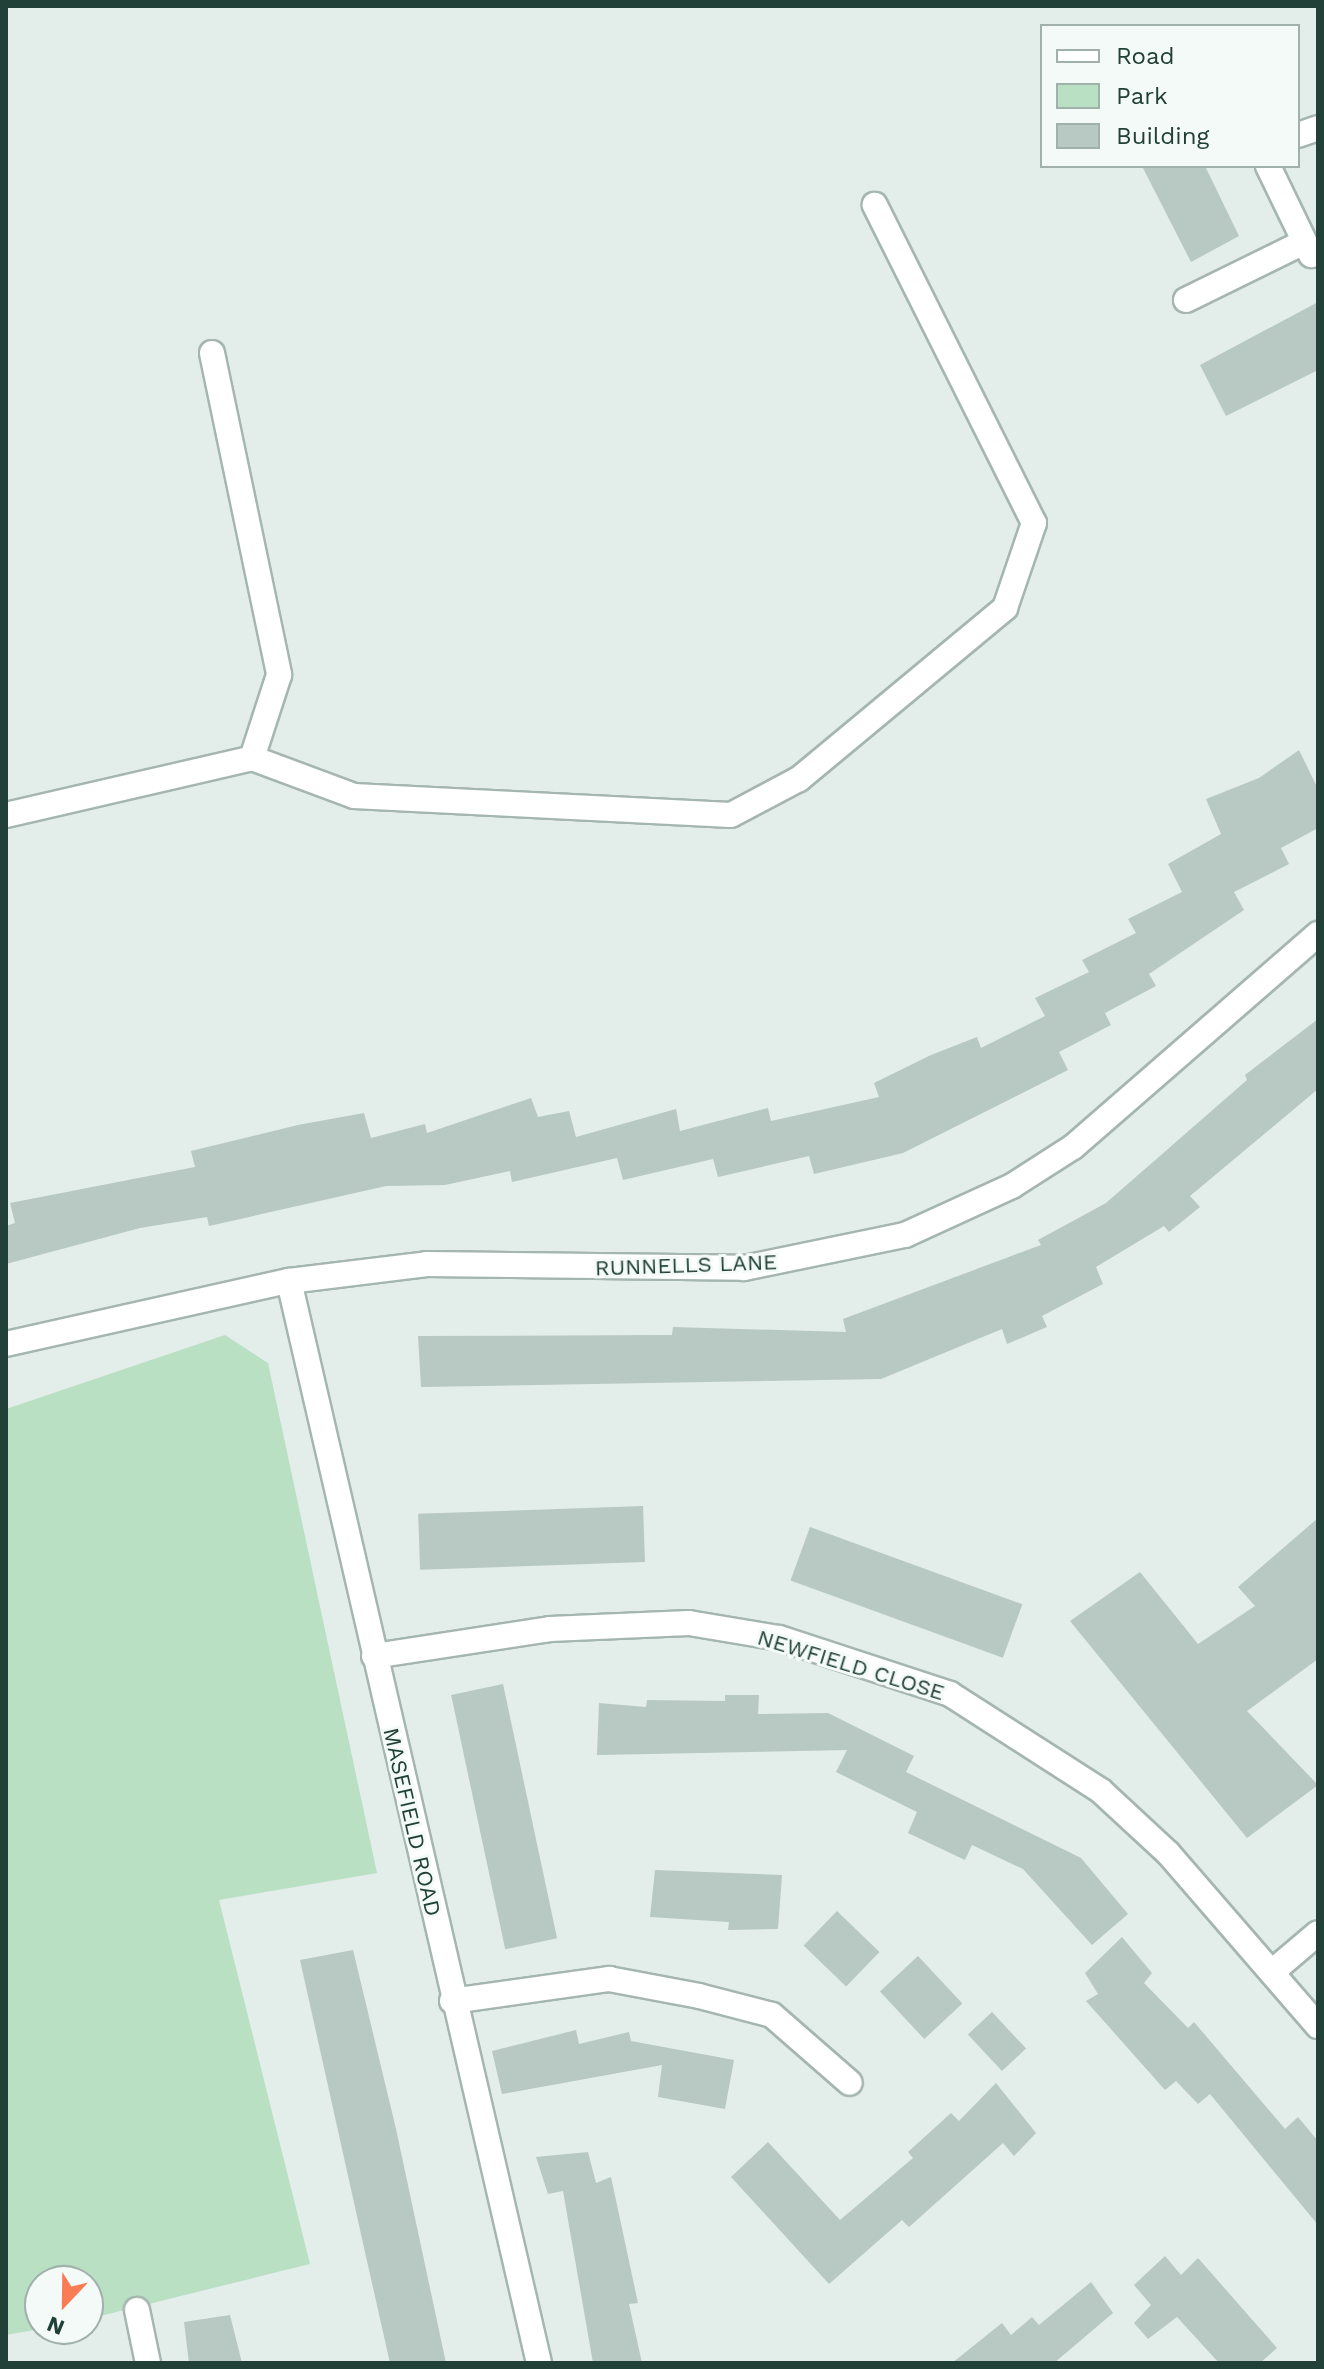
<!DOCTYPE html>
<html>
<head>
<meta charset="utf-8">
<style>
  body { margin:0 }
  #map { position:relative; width:1324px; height:2369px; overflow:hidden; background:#e3ede9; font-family:"Work Sans",sans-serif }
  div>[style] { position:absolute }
  .green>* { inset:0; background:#bae0c4 }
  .building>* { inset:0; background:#b8c8c2; transform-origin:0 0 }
  .roads { filter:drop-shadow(2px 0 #a5b6b0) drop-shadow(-2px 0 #a5b6b0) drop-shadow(0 2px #a5b6b0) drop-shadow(0 -2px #a5b6b0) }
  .minor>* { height:24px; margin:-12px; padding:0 12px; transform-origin:12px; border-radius:12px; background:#fff }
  span { translate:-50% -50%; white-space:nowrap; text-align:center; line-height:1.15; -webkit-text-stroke:6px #f4faf7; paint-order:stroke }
  .street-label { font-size:22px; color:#214038 }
  .frame { position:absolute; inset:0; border:8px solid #214038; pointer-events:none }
  .legend { position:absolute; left:1040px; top:24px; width:260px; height:144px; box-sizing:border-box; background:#f4faf7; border:2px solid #a0b0ab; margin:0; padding:10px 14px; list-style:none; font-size:24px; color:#214038 }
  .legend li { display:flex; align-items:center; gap:16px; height:40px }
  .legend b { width:40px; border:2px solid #a0b0ab }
  .north { position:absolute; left:24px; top:2265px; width:80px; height:80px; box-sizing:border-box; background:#f4faf7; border:2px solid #a0b0ab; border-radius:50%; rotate:202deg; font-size:22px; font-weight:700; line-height:32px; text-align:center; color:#214038 }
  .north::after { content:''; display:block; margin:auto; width:28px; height:36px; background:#fa7c54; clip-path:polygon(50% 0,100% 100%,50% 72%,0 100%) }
</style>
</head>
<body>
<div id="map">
  <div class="green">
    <div style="clip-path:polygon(225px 1335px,268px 1363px,377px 1873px,219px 1900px,310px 2264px,88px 2319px,88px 2281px,40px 2281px,40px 2329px,6px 2335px,6px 1409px)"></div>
  </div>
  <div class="building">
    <div style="clip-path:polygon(1142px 166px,1205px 166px,1239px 236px,1191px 262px)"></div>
    <div style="clip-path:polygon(1318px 302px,1318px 370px,1226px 416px,1200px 365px)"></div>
    <div style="clip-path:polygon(1299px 750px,1318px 789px,1318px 828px,1281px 848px,1289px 864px,1234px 892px,1244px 910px,1149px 974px,1156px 986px,1105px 1013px,1111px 1025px,1059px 1052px,1068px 1070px,903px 1153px,814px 1174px,809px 1156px,718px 1177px,713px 1159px,623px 1180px,617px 1158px,512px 1182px,510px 1171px,445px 1185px,386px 1186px,209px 1226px,207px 1217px,140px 1228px,6px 1264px,6px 1226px,15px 1223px,10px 1203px,195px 1167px,191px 1151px,298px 1125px,364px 1113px,371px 1138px,425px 1124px,427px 1133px,531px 1098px,538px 1117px,569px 1111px,576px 1137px,676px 1109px,680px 1131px,768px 1108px,771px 1121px,879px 1097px,874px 1083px,931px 1055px,977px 1037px,981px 1048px,1045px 1016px,1035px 998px,1089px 972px,1082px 960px,1136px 933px,1128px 919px,1182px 892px,1168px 864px,1221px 834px,1206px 799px,1259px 778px)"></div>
    <div style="clip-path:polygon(1318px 1019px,1318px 1089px,1190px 1196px,1200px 1207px,1169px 1232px,1164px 1226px,1096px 1267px,1103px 1284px,1042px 1316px,1047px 1327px,1007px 1344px,1002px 1329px,881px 1379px,421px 1387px,418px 1336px,672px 1335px,673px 1327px,846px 1332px,843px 1319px,1041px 1245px,1038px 1240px,1106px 1203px,1247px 1080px,1245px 1075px)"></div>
    <div style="left:643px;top:1506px;width:56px;height:225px;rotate:88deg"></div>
    <div style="clip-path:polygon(1318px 1518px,1318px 1659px,1247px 1711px,1318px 1785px,1247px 1838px,1070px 1621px,1140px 1572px,1198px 1644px,1255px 1606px,1238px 1587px)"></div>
    <div style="left:810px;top:1527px;width:226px;height:57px;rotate:20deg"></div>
    <div style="left:503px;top:1684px;width:260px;height:53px;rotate:78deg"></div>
    <div style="clip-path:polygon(725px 1695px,759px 1695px,758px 1714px,828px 1713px,914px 1756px,906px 1772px,1081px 1858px,1128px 1914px,1092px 1945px,1023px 1869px,972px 1845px,965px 1860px,908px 1833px,917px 1812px,836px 1772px,847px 1750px,597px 1755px,599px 1703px,646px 1707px,647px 1700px,725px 1701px)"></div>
    <div style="clip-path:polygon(655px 1870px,782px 1875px,778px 1929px,728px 1930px,729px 1922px,650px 1917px)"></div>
    <div style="left:837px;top:1911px;width:59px;height:48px;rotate:44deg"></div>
    <div style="clip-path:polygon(1122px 1937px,1152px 1973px,1144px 1983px,1188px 2028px,1194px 2022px,1285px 2129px,1298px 2117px,1318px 2141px,1318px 2225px,1210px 2094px,1198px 2104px,1176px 2081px,1165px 2090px,1086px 2001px,1098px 1994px,1085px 1973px)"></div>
    <div style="clip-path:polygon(353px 1950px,396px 2129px,446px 2363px,390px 2363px,367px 2261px,300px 1960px)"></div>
    <div style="left:918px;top:1956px;width:65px;height:52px;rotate:47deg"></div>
    <div style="left:992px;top:2012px;width:50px;height:33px;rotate:47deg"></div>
    <div style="clip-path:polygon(576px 2030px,579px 2044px,629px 2032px,631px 2041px,734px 2060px,725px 2109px,658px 2097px,662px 2065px,502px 2094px,492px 2051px)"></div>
    <div style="clip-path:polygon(996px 2083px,1036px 2133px,1014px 2156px,1003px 2143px,909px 2227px,902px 2220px,829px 2284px,731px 2177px,768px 2142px,840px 2220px,913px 2158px,908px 2152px,951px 2113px,959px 2121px)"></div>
    <div style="clip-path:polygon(588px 2152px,596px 2183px,611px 2177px,638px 2303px,629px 2304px,642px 2363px,593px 2363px,563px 2191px,548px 2194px,536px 2157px)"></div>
    <div style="clip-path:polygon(1165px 2256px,1181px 2275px,1198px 2258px,1277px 2348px,1260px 2363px,1219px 2363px,1177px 2317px,1148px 2339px,1134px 2323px,1151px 2305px,1134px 2285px)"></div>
    <div style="clip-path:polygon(1091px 2282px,1113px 2313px,1054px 2363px,952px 2363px,1002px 2323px,1011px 2335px,1032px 2317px,1039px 2325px)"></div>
    <div style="clip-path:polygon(230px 2315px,242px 2363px,189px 2363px,184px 2322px)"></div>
  </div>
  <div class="roads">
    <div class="minor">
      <div style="left:1298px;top:135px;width:21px;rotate:-19deg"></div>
      <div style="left:1268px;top:166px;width:99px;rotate:64.2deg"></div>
      <div style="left:1186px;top:300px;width:131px;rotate:-26.2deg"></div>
      <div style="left:212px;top:353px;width:329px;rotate:78.2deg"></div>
      <div style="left:279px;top:675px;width:87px;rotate:108deg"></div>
      <div style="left:6px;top:815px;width:253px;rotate:-13deg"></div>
      <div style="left:252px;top:758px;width:109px;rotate:20.4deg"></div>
      <div style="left:354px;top:796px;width:377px;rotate:2.9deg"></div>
      <div style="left:731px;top:815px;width:77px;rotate:-27.9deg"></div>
      <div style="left:799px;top:779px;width:268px;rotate:-39.7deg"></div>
      <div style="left:1005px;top:608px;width:90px;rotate:-71.2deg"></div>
      <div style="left:1034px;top:523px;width:356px;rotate:-116.6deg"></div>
      <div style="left:289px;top:1281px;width:1111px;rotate:76.99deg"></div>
      <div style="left:6px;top:1344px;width:290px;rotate:-12.6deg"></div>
      <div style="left:289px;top:1281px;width:139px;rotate:-7deg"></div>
      <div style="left:427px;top:1264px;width:317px;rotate:0.7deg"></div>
      <div style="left:744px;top:1268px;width:164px;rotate:-11.6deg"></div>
      <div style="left:905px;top:1235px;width:118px;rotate:-24.6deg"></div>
      <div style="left:1012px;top:1186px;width:72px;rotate:-32.6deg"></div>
      <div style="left:1073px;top:1147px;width:325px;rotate:-41deg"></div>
      <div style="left:374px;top:1656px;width:178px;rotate:-8.7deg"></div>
      <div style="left:550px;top:1629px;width:139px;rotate:-2.5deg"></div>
      <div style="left:689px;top:1623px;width:91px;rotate:9.5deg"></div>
      <div style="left:779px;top:1638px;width:180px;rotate:18.1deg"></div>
      <div style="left:950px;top:1694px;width:179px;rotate:32.7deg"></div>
      <div style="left:1101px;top:1791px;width:91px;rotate:42.8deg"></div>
      <div style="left:1168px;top:1853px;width:229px;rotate:49.1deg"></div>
      <div style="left:1272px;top:1972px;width:60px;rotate:-40.3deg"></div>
      <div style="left:452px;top:2001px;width:159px;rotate:-8deg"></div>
      <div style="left:609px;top:1979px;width:92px;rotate:10.7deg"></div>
      <div style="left:699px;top:1996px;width:75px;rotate:14.6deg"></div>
      <div style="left:772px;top:2015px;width:103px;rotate:41.1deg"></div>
      <div style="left:137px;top:2310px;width:54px;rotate:78.3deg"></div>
    </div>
  </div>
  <div class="street-label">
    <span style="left:686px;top:1265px;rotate:-2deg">RUNNELLS LANE</span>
    <span style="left:851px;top:1665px;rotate:17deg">NEWFIELD CLOSE</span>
    <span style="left:412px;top:1822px;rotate:77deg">MASEFIELD ROAD</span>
  </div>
  <div class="frame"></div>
  <ul class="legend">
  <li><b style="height:10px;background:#fff"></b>Road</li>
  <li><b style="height:22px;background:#bae0c4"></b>Park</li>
  <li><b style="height:22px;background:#b8c8c2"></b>Building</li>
  </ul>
  <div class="north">N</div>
</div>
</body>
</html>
